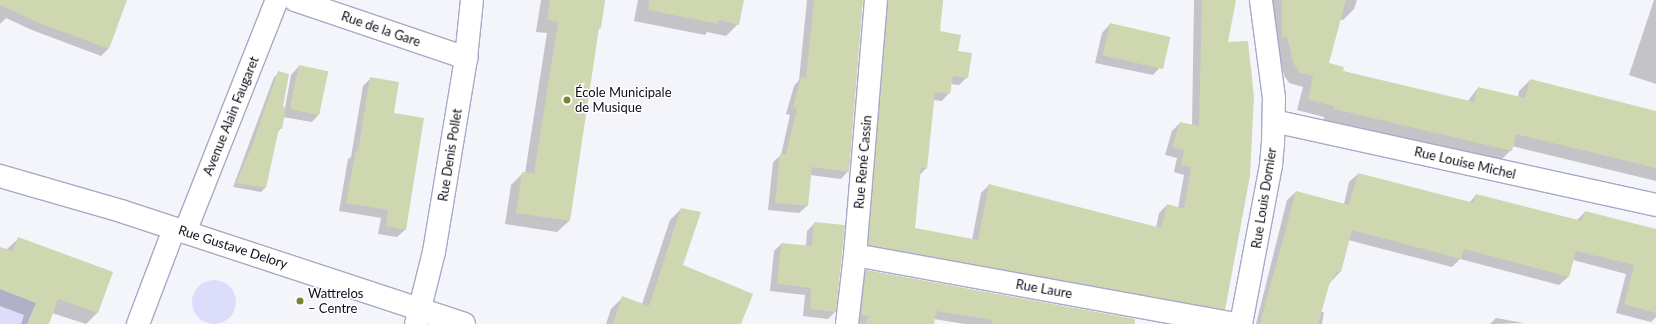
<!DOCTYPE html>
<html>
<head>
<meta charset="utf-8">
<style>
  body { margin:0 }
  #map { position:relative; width:1656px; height:324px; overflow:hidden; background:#f4f4fb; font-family:Lato,sans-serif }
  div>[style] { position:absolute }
  .green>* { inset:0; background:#dcddfb }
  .round { border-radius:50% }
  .shadow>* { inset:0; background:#0003 }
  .building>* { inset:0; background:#cfd7b1; transform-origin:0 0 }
  .roads { filter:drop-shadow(1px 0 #a8a8c9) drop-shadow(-1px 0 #a8a8c9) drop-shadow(0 1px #a8a8c9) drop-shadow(0 -1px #a8a8c9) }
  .minor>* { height:22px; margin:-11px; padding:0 11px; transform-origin:11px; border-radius:11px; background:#fff }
  .dots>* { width:11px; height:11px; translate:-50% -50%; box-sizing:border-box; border:2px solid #fff; border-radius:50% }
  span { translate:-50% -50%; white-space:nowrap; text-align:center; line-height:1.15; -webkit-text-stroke:3px #fff; paint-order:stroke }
  .street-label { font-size:13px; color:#0d0d18 }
  .poi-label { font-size:13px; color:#0d0d18 }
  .left { translate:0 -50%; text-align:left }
</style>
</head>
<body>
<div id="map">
  <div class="green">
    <div class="round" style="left:192px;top:280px;width:44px;height:44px"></div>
    <div style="clip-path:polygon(0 289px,36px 303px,27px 324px,0 324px)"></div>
  </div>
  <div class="shadow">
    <div style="clip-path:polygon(0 0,126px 0,108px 49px,101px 56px,32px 30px,6px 18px,0 24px)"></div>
    <div style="clip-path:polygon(541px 0,605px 0,600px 28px,598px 30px,569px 221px,557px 232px,505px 224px,511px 185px,523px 173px,525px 173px,547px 33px,536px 32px)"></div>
    <div style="clip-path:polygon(638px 0,743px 0,738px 24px,726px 36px,707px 32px,705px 35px,634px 21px)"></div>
    <div style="clip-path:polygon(807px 0,862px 0,848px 171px,841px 179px,810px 175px,807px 206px,799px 213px,768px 210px,773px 162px,781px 155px,790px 115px,786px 114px,794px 86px,799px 80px)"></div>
    <div style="clip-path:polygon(878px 0,943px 0,939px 32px,957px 52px,967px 77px,959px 85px,951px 84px,949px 93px,942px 101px,933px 100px,926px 168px,919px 176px,914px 229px,972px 240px,981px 193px,989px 185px,1156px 228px,1159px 213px,1167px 205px,1178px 208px,1184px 175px,1174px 172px,1177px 158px,1165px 155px,1172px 131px,1180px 123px,1192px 126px,1194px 0,1234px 0,1227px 43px,1225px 307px,1215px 317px,861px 252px)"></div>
    <div style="clip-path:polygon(1271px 0,1357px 0,1354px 9px,1343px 20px,1339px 19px,1328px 63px,1342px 71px,1467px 102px,1478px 88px,1518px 97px,1519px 91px,1530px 80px,1656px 112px,1656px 181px,1512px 146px,1511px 150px,1500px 161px,1324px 120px,1324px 117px,1297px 110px,1303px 87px,1289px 83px,1284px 75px,1277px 48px)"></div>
    <div style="clip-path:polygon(1654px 0,1656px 0,1656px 84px,1629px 75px)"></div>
    <div style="clip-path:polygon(1110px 24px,1161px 66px,1153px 75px,1095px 63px,1102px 33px)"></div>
    <div style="clip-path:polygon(299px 66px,320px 113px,312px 122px,283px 117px,281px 128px,277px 133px,265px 188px,261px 192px,233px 187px,274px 77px,279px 73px,282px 108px,285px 108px,291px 75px)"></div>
    <div style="clip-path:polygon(371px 78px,393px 114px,405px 230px,397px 237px,378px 234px,381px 218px,339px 211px,348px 159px,351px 157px,363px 86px)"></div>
    <div style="clip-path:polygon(1358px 174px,1469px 203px,1476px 195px,1577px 220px,1585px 212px,1656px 230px,1656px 317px,1651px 322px,1616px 313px,1626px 274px,1573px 260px,1568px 277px,1559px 285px,1460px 259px,1452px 267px,1348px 240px,1340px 272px,1328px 285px,1321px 312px,1324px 312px,1322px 324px,1256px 324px,1287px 200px,1296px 192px,1344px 204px,1349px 182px)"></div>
    <div style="clip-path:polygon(681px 209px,682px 266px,740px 324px,606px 324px,611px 309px,622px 298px,642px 304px,670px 220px)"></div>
    <div style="clip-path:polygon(815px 223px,835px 312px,828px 319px,803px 316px,805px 295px,770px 291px,774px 251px,781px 244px,806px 246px,807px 231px)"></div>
    <div style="clip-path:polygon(19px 238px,112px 272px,97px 313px,86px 324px,52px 313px,48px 324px,21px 324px,24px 315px,0 306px,0 248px,6px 250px)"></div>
    <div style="clip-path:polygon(866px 271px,1134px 324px,965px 324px,934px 319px,933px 324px,862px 324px,854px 322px,859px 278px)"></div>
    <div style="clip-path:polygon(1496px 318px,1524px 323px,1490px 324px)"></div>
  </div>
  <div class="building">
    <div style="clip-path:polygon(0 0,127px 0,109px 49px,39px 23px,0 5px)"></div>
    <div style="clip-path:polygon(550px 0,605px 0,601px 28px,599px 28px,570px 221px,516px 213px,522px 172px,534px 173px,558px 22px,547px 20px)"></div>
    <div style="clip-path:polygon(649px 0,744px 0,739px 25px,719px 20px,718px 24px,648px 10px)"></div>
    <div style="clip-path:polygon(814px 0,863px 0,849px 172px,812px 167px,808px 206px,775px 203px,780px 154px,786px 154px,797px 108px,793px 107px,801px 77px,806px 78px)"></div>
    <div style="clip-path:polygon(888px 0,943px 0,940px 31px,961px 35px,958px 51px,972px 53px,968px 78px,953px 76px,950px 94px,935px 92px,927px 169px,921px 167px,915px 228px,978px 240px,989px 184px,1161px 228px,1167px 204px,1184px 209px,1191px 167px,1181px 165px,1184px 150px,1172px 147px,1180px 122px,1199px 126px,1202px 0,1236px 0,1228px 42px,1248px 41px,1254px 97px,1250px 176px,1225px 310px,868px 245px)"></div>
    <div style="clip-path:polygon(1282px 0,1346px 0,1329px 63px,1344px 67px,1343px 71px,1474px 102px,1478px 87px,1525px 98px,1530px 79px,1656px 111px,1656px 168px,1516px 134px,1512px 151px,1334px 109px,1334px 106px,1308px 100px,1313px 76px,1300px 73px,1294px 64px,1287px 37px,1282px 37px)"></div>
    <div style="left:1110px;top:23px;width:62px;height:33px;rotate:13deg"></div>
    <div style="left:299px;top:65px;width:30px;height:45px;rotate:12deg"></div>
    <div style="clip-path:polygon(278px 71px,289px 74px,283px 107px,286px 108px,282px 129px,279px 128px,266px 188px,236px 183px,252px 146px)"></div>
    <div style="clip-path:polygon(370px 77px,399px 82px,394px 113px,424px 118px,406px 230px,386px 226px,388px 210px,346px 203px,356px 150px,358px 151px)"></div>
    <div style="clip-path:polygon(1358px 173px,1474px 203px,1476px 194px,1582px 221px,1585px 211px,1656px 229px,1656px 313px,1624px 304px,1634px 265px,1576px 251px,1569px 277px,1464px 249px,1461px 259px,1352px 230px,1341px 272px,1337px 272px,1329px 285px,1318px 324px,1260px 324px,1296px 191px,1349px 205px)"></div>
    <div style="clip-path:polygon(681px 208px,701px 212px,683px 265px,753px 294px,741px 324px,613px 324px,622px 296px,649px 306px)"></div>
    <div style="clip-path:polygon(814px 222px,845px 225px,836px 312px,810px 309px,811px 288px,777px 284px,781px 243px,812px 246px)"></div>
    <div style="clip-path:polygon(18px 237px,113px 272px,98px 313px,58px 299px,49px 324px,27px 324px,36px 303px,0 289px,0 247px,13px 251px)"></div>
    <div style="clip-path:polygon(866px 270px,1135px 319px,1135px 324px,991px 324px,992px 320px,936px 311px,934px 324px,865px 324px,869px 316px,861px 315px)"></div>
  </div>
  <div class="roads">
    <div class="minor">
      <div style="left:295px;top:0;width:181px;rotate:18.7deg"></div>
      <div style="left:1274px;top:121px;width:391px;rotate:12.4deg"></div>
      <div style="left:0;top:176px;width:126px;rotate:16.1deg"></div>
      <div style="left:121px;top:211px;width:361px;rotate:18.2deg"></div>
      <div style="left:185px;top:232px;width:250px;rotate:-68.4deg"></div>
      <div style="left:855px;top:255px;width:384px;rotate:10.3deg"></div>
      <div style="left:138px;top:324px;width:102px;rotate:-69.2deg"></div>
      <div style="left:416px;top:324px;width:74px;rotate:-76deg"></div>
      <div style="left:434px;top:252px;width:197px;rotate:-80.6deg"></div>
      <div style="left:466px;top:58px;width:58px;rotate:-84.1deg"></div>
      <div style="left:847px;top:324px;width:69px;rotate:-83.4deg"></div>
      <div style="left:855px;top:255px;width:256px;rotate:-85.3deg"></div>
      <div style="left:1241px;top:324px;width:162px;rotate:-79.3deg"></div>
      <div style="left:1271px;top:165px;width:21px;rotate:-85deg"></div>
      <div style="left:1273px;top:144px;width:46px;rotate:-88.8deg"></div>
      <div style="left:1274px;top:98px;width:99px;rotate:-97.6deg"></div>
    </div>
  </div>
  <div class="dots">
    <div style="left:567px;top:100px;background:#788532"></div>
    <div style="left:300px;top:301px;background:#788532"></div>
  </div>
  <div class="street-label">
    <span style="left:381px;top:29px;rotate:19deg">Rue de la Gare</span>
    <span style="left:231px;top:116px;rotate:-68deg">Avenue Alain Faugaret</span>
    <span style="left:450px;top:155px;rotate:-81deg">Rue Denis Pollet</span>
    <span style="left:863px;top:162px;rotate:-85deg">Rue René Cassin</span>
    <span style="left:1465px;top:163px;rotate:13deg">Rue Louise Michel</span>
    <span style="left:1264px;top:198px;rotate:-81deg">Rue Louis Dornier</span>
    <span style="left:233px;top:247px;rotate:18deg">Rue Gustave Delory</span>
    <span style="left:1044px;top:289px;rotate:10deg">Rue Laure</span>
  </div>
  <div class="poi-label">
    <span class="left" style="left:575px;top:100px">École Municipale<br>de Musique</span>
    <span class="left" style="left:308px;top:301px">Wattrelos<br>– Centre</span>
  </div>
</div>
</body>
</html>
